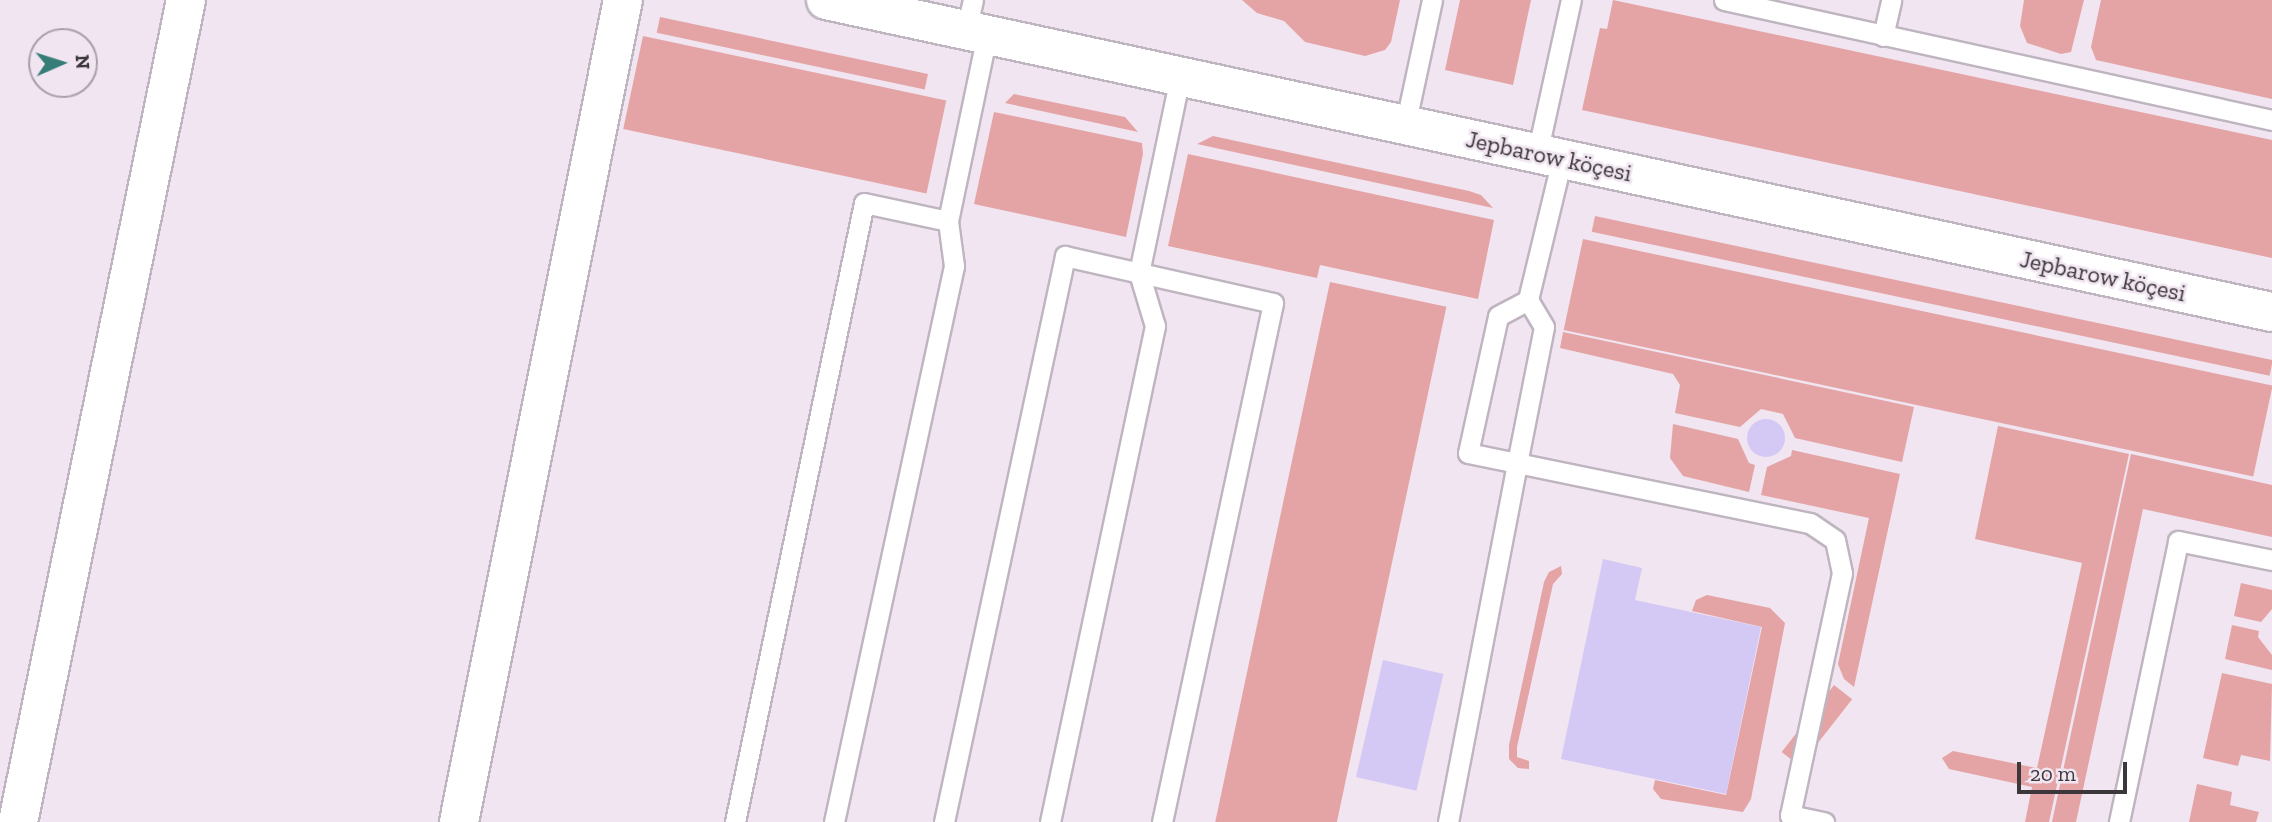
<!DOCTYPE html>
<html>
<head>
<meta charset="utf-8">
<style>
  body { margin:0 }
  #map { position:relative; width:2272px; height:822px; overflow:hidden; background:#f0e5f0; font-family:"Zilla Slab",serif }
  div>[style] { position:absolute }
  .green>* { inset:0; background:#e4a4a5; transform-origin:0 0 }
  .building>* { inset:0; background:#d4c9f4; transform-origin:0 0 }
  .round { border-radius:50% }
  .roads { filter:drop-shadow(2px 0 #bfb5c0) drop-shadow(-2px 0 #bfb5c0) drop-shadow(0 2px #bfb5c0) drop-shadow(0 -2px #bfb5c0) }
  .service>* { height:19px; margin:-9.5px; padding:0 9.5px; transform-origin:9.5px; border-radius:9.5px; background:#fff }
  .minor>* { height:38px; margin:-19px; padding:0 19px; transform-origin:19px; border-radius:19px; background:#fff }
  .tertiary>* { height:38px; margin:-19px; padding:0 19px; transform-origin:19px; border-radius:19px; background:#fff }
  span { translate:-50% -50%; white-space:nowrap; text-align:center; line-height:1.15; -webkit-text-stroke:5px #f0e5f0; paint-order:stroke }
  .street-label { font-size:24px; color:#3b373b }
  .north { position:absolute; left:28px; top:28px; width:70px; height:70px; box-sizing:border-box; background:#f0e5f0; border:2px solid #a89fa8; border-radius:50%; rotate:87deg; font-size:19px; font-weight:700; line-height:28px; text-align:center; color:#3b373b }
  .north::after { content:''; display:block; margin:auto; width:24px; height:32px; background:#367d78; clip-path:polygon(50% 0,100% 100%,50% 72%,0 100%) }
  .scale { position:absolute; left:2017px; top:762px; width:110px; height:32px; box-sizing:border-box; border:4px solid #3b373b; border-top:0; padding-left:9px; font-size:21px; line-height:24px; white-space:nowrap; color:#3b373b; -webkit-text-stroke:5px #f0e5f0; paint-order:stroke }
</style>
</head>
<body>
<div id="map">
  <div class="green">
    <div style="clip-path:polygon(1242px 0,1400px 0,1391px 42px,1385px 50px,1365px 56px,1305px 42px,1284px 21px,1257px 13px)"></div>
    <div style="clip-path:polygon(1460px 0,1531px 0,1513px 85px,1445px 70px)"></div>
    <div style="clip-path:polygon(1613px 0,2272px 140px,2272px 258px,1582px 110px,1600px 28px,1607px 29px)"></div>
    <div style="clip-path:polygon(2024px 0,2084px 0,2071px 52px,2061px 54px,2027px 43px,2020px 26px)"></div>
    <div style="clip-path:polygon(2101px 0,2272px 0,2272px 99px,2096px 60px,2091px 47px)"></div>
    <div style="left:660px;top:17px;width:274px;height:16px;rotate:12deg"></div>
    <div style="left:643px;top:36px;width:310px;height:95px;rotate:12deg"></div>
    <div style="clip-path:polygon(1014px 94px,1125px 117px,1138px 132px,1005px 103px)"></div>
    <div style="clip-path:polygon(994px 112px,1142px 143px,1143px 154px,1126px 237px,974px 204px)"></div>
    <div style="clip-path:polygon(1213px 136px,1469px 191px,1481px 195px,1493px 208px,1197px 144px)"></div>
    <div style="clip-path:polygon(1188px 154px,1494px 220px,1478px 299px,1320px 265px,1317px 278px,1168px 246px)"></div>
    <div style="left:1595px;top:216px;width:693px;height:16px;rotate:12deg"></div>
    <div style="left:1583px;top:239px;width:705px;height:93px;rotate:12deg"></div>
    <div style="left:1330px;top:282px;width:119px;height:552px;rotate:12deg"></div>
    <div style="clip-path:polygon(1563px 332px,1914px 407px,1902px 462px,1795px 438px,1783px 414px,1761px 409px,1740px 427px,1675px 413px,1680px 385px,1673px 374px,1560px 348px)"></div>
    <div style="clip-path:polygon(1673px 424px,1738px 439px,1749px 463px,1755px 465px,1749px 492px,1683px 476px,1670px 458px)"></div>
    <div style="clip-path:polygon(1998px 426px,2129px 454px,2049px 822px,2025px 822px,2032px 787px,1949px 769px,1942px 758px,1953px 751px,2037px 768px,2082px 563px,1975px 539px)"></div>
    <div style="clip-path:polygon(1792px 450px,1900px 474px,1854px 687px,1844px 679px,1838px 664px,1869px 518px,1761px 495px,1767px 467px,1791px 456px)"></div>
    <div style="clip-path:polygon(2131px 454px,2272px 485px,2272px 537px,2143px 509px,2076px 822px,2052px 822px)"></div>
    <div style="clip-path:polygon(1561px 566px,1562px 574px,1553px 584px,1517px 747px,1517px 757px,1529px 761px,1529px 769px,1518px 768px,1509px 759px,1509px 745px,1544px 582px,1549px 572px)"></div>
    <div style="clip-path:polygon(2241px 583px,2272px 590px,2272px 609px,2261px 622px,2234px 616px)"></div>
    <div style="clip-path:polygon(1707px 595px,1770px 608px,1785px 623px,1751px 799px,1743px 812px,1661px 799px,1653px 789px,1655px 780px,1726px 795px,1762px 627px,1692px 611px,1696px 600px)"></div>
    <div style="clip-path:polygon(2232px 625px,2259px 631px,2258px 637px,2272px 655px,2272px 670px,2225px 659px)"></div>
    <div style="clip-path:polygon(2222px 673px,2272px 684px,2270px 761px,2241px 755px,2238px 766px,2203px 758px)"></div>
    <div style="left:1834px;top:685px;width:23px;height:85px;rotate:38deg"></div>
    <div style="clip-path:polygon(2197px 784px,2232px 792px,2230px 805px,2259px 812px,2256px 822px,2189px 822px)"></div>
  </div>
  <div class="building">
    <div class="round" style="left:1747px;top:419px;width:38px;height:38px"></div>
    <div style="clip-path:polygon(1603px 559px,1642px 568px,1635px 600px,1761px 627px,1726px 794px,1561px 759px)"></div>
    <div style="left:1383px;top:660px;width:62px;height:120px;rotate:13deg"></div>
  </div>
  <div class="roads">
    <div class="service">
      <div style="left:1724px;top:0;width:561px;rotate:12.35deg"></div>
      <div style="left:966px;top:30px;width:31px;rotate:-77deg"></div>
      <div style="left:1883px;top:36px;width:37px;rotate:-77deg"></div>
      <div style="left:1405px;top:126px;width:129px;rotate:-77.9deg"></div>
      <div style="left:1537px;top:154px;width:158px;rotate:-77.6deg"></div>
      <div style="left:1562px;top:159px;width:145px;rotate:103.6deg"></div>
      <div style="left:1528px;top:300px;width:31px;rotate:59deg"></div>
      <div style="left:1544px;top:327px;width:139px;rotate:101.2deg"></div>
      <div style="left:1517px;top:463px;width:299px;rotate:11.6deg"></div>
      <div style="left:1810px;top:523px;width:30px;rotate:34deg"></div>
      <div style="left:1835px;top:540px;width:34px;rotate:78deg"></div>
      <div style="left:1842px;top:573px;width:248px;rotate:102.1deg"></div>
      <div style="left:1790px;top:815px;width:35px;rotate:12deg"></div>
      <div style="left:735px;top:822px;width:632px;rotate:-78.23deg"></div>
      <div style="left:864px;top:203px;width:86px;rotate:12.1deg"></div>
      <div style="left:834px;top:822px;width:569px;rotate:-77.82deg"></div>
      <div style="left:954px;top:266px;width:45px;rotate:-97.6deg"></div>
      <div style="left:948px;top:221px;width:190px;rotate:-78.2deg"></div>
      <div style="left:944px;top:822px;width:579px;rotate:-77.93deg"></div>
      <div style="left:1065px;top:256px;width:213px;rotate:12.7deg"></div>
      <div style="left:1273px;top:303px;width:531px;rotate:102.07deg"></div>
      <div style="left:1050px;top:822px;width:507px;rotate:-78.05deg"></div>
      <div style="left:1155px;top:326px;width:55px;rotate:-106.8deg"></div>
      <div style="left:1139px;top:273px;width:201px;rotate:-78.2deg"></div>
      <div style="left:1448px;top:822px;width:366px;rotate:-79.1deg"></div>
      <div style="left:1517px;top:463px;width:50px;rotate:-168.5deg"></div>
      <div style="left:1468px;top:453px;width:140px;rotate:-77.6deg"></div>
      <div style="left:1498px;top:316px;width:34px;rotate:-28deg"></div>
      <div style="left:2119px;top:822px;width:287px;rotate:-78.1deg"></div>
      <div style="left:2178px;top:541px;width:96px;rotate:11.4deg"></div>
    </div>
    <div class="minor">
      <div style="left:18px;top:822px;width:839px;rotate:-78.45deg"></div>
      <div style="left:459px;top:822px;width:838px;rotate:-78.72deg"></div>
    </div>
    <div class="tertiary">
      <div style="left:826px;top:0;width:1479px;rotate:12.18deg"></div>
    </div>
  </div>
  <div class="street-label">
    <span style="left:1549px;top:156px;rotate:12deg">Jepbarow köçesi</span>
    <span style="left:2103px;top:276px;rotate:12deg">Jepbarow köçesi</span>
  </div>
  <div class="north">N</div>
  <div class="scale">20 m</div>
</div>
</body>
</html>
